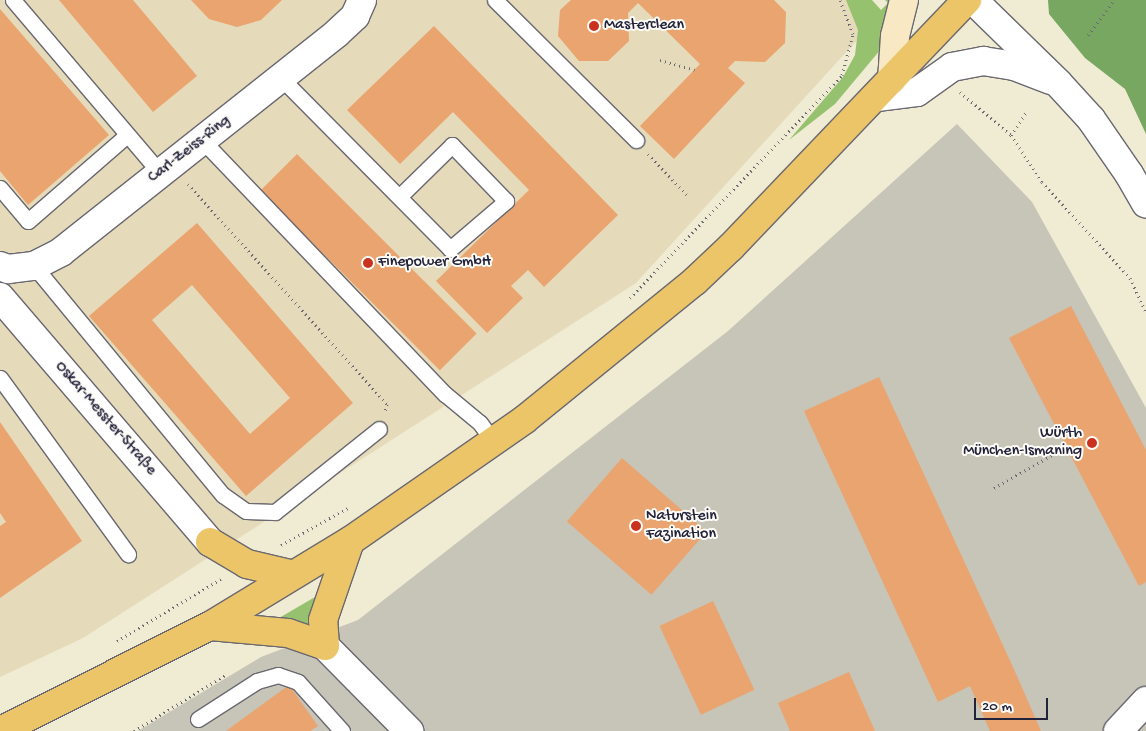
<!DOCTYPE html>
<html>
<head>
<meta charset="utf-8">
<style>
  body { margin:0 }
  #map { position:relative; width:1146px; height:731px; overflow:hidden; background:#f0ebd3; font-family:"Gochi Hand",sans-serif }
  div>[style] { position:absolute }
  .built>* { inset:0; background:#e5daba }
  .industrial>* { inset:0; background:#c7c4b8 }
  .green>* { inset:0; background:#96c16f }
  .forest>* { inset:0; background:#78a762 }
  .building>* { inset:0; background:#eaa46f; transform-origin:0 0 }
  .path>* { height:3px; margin-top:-1.5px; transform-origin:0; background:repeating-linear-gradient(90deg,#6a6870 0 1px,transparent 0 5px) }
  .roads { filter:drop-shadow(1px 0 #6a6870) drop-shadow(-1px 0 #6a6870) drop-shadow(0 1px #6a6870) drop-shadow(0 -1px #6a6870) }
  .lane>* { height:15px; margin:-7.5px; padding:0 7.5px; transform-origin:7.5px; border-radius:7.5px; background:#fff }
  .street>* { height:28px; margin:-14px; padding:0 14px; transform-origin:14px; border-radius:14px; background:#fff }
  .secondary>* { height:28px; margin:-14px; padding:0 14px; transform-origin:14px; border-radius:14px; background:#f8e8c3 }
  .highway>* { height:28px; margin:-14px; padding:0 14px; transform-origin:14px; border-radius:14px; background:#edc569 }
  .dots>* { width:14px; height:14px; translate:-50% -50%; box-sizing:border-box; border:2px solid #fdfcf7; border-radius:50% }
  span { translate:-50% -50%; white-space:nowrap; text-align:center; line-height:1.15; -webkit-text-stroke:4px #fdfcf7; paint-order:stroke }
  .poi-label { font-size:16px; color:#22223b }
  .left { translate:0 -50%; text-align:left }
  .right { translate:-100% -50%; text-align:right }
  .street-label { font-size:16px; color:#22223b }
  .scale { position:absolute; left:974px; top:698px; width:74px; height:22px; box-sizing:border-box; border:2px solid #22223b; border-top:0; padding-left:6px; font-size:15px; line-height:18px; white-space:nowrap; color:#22223b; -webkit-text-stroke:4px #fdfcf7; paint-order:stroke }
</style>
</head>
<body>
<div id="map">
  <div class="built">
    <div style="clip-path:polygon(0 0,848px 0,869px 27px,636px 283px,83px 638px,0 677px)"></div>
  </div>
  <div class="industrial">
    <div style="clip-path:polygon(957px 124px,1032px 202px,1146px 408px,1146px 731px,138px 731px,261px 657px,358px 620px,728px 331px)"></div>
  </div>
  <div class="green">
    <div style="clip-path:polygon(846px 0,872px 0,881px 10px,888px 3px,885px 0,898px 0,886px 43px,835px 104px,789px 140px,843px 77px,855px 55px,858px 30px)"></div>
    <div style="clip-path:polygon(315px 597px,311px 629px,267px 625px)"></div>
  </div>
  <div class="forest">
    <div style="clip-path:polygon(1048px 0,1146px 0,1146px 134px,1125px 89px,1085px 58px,1049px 14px)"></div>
  </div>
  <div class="building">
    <div style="clip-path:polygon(59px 0,133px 0,197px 76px,153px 112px)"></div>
    <div style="clip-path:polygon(191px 0,282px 0,261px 20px,237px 27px,209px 19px)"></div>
    <div style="clip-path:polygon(571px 0,774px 0,786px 12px,785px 43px,765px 62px,735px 61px,728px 68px,745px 83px,674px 159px,640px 126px,700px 64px,638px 3px,628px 13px,629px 41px,608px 61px,579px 61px,558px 36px,560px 10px)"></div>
    <div style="clip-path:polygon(0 9px,109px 135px,28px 205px,0 171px)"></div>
    <div style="clip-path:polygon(434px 26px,618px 215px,544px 287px,528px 270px,511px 286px,523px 298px,487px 333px,436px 281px,529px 190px,453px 112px,400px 164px,347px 110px)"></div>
    <div style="left:297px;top:154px;width:254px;height:52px;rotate:45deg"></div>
    <div style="clip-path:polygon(evenodd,197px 223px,353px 403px,246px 496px,89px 316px,197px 223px,192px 285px,290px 398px,250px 434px,152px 320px,192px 285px)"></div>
    <div style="clip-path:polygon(1071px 306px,1146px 450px,1146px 582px,1139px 586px,1009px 338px)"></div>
    <div style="clip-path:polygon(879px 377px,1013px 667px,1041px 731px,990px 731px,970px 686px,938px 702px,804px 411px)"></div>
    <div style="clip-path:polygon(0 422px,82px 541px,0 598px,0 526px,6px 522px,0 513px)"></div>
    <div style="left:622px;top:458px;width:112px;height:84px;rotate:41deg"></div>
    <div style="left:713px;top:601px;width:98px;height:59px;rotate:65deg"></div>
    <div style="clip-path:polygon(849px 672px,875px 731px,790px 731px,778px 703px)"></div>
    <div style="clip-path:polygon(289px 685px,318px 726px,310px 731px,226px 731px)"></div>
  </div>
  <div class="path">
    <div style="left:1088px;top:35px;width:44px;rotate:-53.4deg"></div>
    <div style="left:660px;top:60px;width:36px;rotate:16deg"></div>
    <div style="left:960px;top:92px;width:67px;rotate:40.1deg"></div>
    <div style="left:1011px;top:135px;width:56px;rotate:56.6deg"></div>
    <div style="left:1042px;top:182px;width:130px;rotate:47.5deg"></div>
    <div style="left:1130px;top:278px;width:38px;rotate:65deg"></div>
    <div style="left:1011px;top:135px;width:29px;rotate:-56deg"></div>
    <div style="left:648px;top:154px;width:57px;rotate:46.4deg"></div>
    <div style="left:188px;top:184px;width:297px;rotate:47.9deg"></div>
    <div style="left:387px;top:404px;width:7px;rotate:106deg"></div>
    <div style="left:630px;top:298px;width:308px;rotate:-46.4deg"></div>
    <div style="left:842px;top:75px;width:42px;rotate:-75deg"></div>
    <div style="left:853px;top:34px;width:36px;rotate:-111deg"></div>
    <div style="left:994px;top:488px;width:83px;rotate:-29.7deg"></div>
    <div style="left:281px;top:545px;width:77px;rotate:-28.9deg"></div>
    <div style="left:117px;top:641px;width:121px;rotate:-30.8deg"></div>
    <div style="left:134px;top:731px;width:109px;rotate:-31.5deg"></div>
  </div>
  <div class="roads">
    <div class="lane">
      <div style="left:13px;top:0;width:227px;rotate:49.6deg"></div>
      <div style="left:495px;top:0;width:199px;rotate:44.8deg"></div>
      <div style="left:281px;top:78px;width:240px;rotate:45.3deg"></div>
      <div style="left:450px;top:249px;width:74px;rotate:-40.6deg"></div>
      <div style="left:506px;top:201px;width:78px;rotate:-134deg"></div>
      <div style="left:452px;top:145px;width:73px;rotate:135.6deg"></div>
      <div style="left:202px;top:140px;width:352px;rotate:46.3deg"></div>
      <div style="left:445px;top:394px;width:45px;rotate:39.6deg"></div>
      <div style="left:480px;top:423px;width:22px;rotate:54deg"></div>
      <div style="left:0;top:188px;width:43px;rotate:49.7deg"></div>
      <div style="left:28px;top:221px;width:131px;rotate:-41deg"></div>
      <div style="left:34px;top:266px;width:297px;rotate:50.5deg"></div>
      <div style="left:223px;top:495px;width:28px;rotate:35deg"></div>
      <div style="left:246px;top:511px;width:29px;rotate:2deg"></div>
      <div style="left:275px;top:512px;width:133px;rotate:-38.6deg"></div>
      <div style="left:0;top:378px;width:218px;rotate:54deg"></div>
      <div style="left:198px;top:719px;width:70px;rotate:-32.8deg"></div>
      <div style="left:257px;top:681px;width:22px;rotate:-16deg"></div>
      <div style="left:278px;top:675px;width:21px;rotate:19deg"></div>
      <div style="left:298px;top:682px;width:66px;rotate:48.1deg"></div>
    </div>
    <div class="street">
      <div style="left:973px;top:0;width:119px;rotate:44.3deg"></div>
      <div style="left:1058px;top:83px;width:49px;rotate:47.5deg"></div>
      <div style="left:1091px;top:119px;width:67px;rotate:55.4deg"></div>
      <div style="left:1129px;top:174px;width:34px;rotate:60deg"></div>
      <div style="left:877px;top:97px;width:40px;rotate:-7.1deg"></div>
      <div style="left:917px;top:92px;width:43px;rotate:-35.5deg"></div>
      <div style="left:952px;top:67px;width:32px;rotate:-11deg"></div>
      <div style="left:983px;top:61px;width:31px;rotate:9deg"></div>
      <div style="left:1014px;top:66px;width:39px;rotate:21deg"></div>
      <div style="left:0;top:266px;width:9px;rotate:21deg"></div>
      <div style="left:8px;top:269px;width:26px;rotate:-7deg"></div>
      <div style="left:34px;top:266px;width:30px;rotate:-27deg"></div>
      <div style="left:61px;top:252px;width:352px;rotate:-38.4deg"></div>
      <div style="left:337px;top:33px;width:25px;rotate:-43deg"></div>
      <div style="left:355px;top:16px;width:17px;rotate:-66deg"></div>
      <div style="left:0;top:297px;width:323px;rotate:49.4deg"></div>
      <div style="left:325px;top:646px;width:120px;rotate:45.3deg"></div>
      <div style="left:1118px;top:731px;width:41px;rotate:-47deg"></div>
    </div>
    <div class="secondary">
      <div style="left:892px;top:80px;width:44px;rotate:-86.1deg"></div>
      <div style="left:895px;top:36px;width:37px;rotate:-76deg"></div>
    </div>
    <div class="highway">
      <div style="left:210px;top:542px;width:43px;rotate:30.7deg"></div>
      <div style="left:247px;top:564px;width:48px;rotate:13.2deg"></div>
      <div style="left:210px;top:626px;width:78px;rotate:5.1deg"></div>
      <div style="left:288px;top:633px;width:39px;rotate:19deg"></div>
      <div style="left:325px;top:646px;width:26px;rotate:-94deg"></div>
      <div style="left:323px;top:620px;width:83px;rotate:-71.1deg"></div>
      <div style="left:0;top:731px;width:235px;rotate:-26.6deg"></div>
      <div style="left:210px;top:626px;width:164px;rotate:-31.3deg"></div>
      <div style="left:350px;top:541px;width:212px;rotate:-34.8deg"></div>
      <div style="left:524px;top:420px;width:220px;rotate:-39.1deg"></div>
      <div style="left:695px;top:281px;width:50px;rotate:-43.4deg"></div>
      <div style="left:731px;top:247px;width:342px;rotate:-46.3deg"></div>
    </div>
  </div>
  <div class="dots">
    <div style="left:594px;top:26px;background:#c8321e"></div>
    <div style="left:368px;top:263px;background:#c8321e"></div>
    <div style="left:1092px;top:443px;background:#c8321e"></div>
    <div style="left:636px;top:526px;background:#c8321e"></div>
  </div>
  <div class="poi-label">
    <span class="left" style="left:604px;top:26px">Masterclean</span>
    <span class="left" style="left:378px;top:263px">Finepower GmbH</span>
    <span class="right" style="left:1082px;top:443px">Würth<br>München-Ismaning</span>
    <span class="left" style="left:646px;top:526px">Naturstein<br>Fazination</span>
  </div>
  <div class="street-label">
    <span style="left:190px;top:150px;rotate:-38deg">Carl-Zeiss-Ring</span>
    <span style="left:105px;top:419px;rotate:49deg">Oskar-Messter-Straße</span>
  </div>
  <div class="scale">20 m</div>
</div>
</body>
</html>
